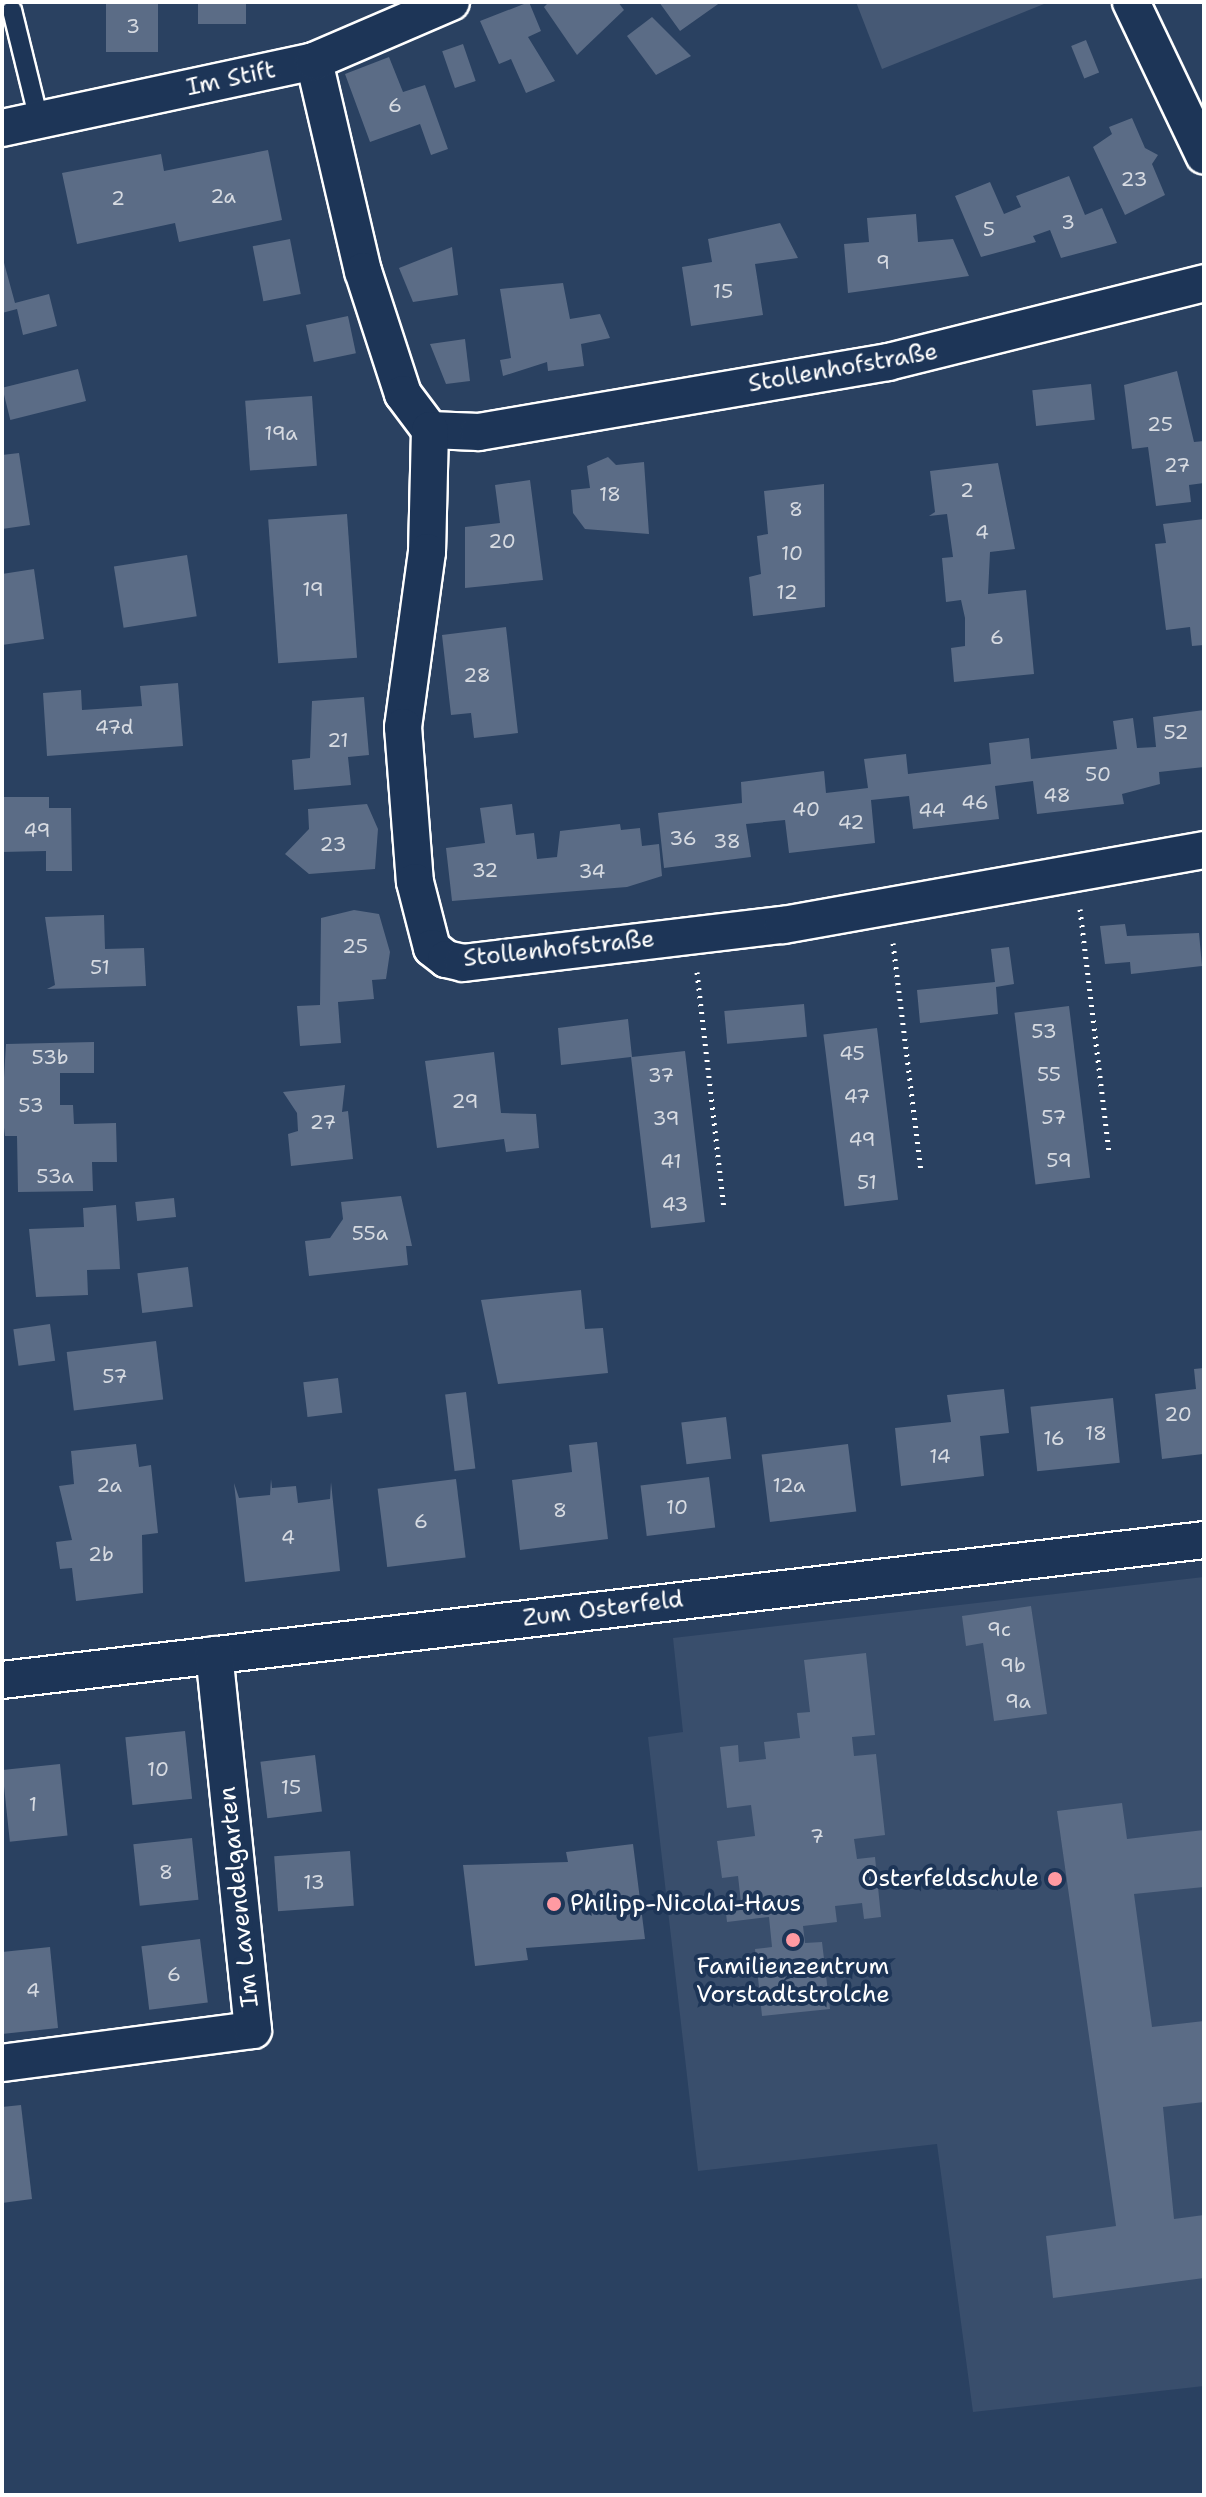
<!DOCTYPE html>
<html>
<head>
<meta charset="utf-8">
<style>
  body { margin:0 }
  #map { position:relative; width:1206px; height:2497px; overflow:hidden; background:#2a4161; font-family:"Shantell Sans",sans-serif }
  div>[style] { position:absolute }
  .built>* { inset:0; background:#394e6c }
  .green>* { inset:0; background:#465975 }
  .building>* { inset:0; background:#5b6c86; transform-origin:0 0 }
  .path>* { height:5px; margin-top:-2.5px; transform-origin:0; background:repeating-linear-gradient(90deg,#fff 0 2px,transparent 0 8px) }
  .roads { filter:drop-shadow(2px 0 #fff) drop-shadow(-2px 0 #fff) drop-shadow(0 2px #fff) drop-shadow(0 -2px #fff) }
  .service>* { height:18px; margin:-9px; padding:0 9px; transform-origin:9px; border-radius:9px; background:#1d3557 }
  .minor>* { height:36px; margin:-18px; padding:0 18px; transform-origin:18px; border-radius:18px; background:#1d3557 }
  .dots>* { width:22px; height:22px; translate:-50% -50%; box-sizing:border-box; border:4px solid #1d3557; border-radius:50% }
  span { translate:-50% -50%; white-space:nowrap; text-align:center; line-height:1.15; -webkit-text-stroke:8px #1d3557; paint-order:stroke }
  .number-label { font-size:20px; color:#d6dae1 }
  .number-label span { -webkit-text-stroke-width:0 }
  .street-label { font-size:24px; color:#fff }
  .poi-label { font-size:24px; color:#fff }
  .right { translate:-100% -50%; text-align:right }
  .left { translate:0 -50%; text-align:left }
  .frame { position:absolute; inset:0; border:4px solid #fff; pointer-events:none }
</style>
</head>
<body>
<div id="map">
  <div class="built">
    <div style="clip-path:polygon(1204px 1577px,1204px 2386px,973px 2412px,937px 2144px,698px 2171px,648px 1737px,683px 1732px,673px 1638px)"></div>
  </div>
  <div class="green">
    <div style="clip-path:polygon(856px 2px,1049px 2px,882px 69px)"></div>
  </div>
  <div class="building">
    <div style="left:106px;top:2px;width:52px;height:50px"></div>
    <div style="left:198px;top:2px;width:48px;height:22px"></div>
    <div style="clip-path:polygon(529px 2px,541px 31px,528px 37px,555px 81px,526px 93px,511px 59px,499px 64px,480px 21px)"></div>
    <div style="clip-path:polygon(549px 2px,618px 2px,624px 10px,577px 55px,544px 7px)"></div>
    <div style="clip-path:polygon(648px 2px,721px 2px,680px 31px,659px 2px)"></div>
    <div style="clip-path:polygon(652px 17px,691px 56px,656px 75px,627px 36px)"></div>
    <div style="left:1086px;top:40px;width:35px;height:16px;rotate:68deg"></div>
    <div style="left:463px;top:44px;width:39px;height:22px;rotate:71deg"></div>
    <div style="clip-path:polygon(389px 57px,403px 92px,425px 85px,448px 149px,431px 155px,420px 124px,370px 142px,345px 74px)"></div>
    <div style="clip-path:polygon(1132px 118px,1145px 148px,1158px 155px,1152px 164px,1165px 195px,1125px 215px,1093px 147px,1112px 134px,1109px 127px)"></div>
    <div style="clip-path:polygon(268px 150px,282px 220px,179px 242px,175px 223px,77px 244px,62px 173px,161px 154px,164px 171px)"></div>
    <div style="clip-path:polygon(1069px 176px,1085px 215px,1102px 208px,1117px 243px,1061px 258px,1050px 230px,1033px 236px,1036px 242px,981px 257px,955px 196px,990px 182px,1004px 214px,1021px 207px,1016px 196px)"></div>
    <div style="clip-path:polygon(916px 214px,918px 242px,953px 239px,969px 276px,848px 293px,844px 244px,869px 242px,867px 218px)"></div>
    <div style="clip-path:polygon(780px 223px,798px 258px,755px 264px,763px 315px,691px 326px,682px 267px,712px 262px,708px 239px)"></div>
    <div style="left:290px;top:239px;width:56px;height:38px;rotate:79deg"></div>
    <div style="clip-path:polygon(452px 247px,458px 295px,413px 302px,399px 268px)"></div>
    <div style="clip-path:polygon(3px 259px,15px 303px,49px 294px,57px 326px,23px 335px,17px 309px,2px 313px)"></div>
    <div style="clip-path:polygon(563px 283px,570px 319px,600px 314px,610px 338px,581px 344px,584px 366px,548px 371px,547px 362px,503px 376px,500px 360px,511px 358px,500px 289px)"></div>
    <div style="left:348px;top:316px;width:38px;height:43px;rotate:78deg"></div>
    <div style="clip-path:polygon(465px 339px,470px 381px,446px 384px,430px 344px)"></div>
    <div style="left:78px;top:369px;width:33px;height:78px;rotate:76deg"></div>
    <div style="clip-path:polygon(1177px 371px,1194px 442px,1204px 441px,1204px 483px,1189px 485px,1191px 502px,1156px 506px,1148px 447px,1132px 449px,1124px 385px)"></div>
    <div style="left:1091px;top:384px;width:36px;height:59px;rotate:84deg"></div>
    <div style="left:312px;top:396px;width:70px;height:67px;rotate:86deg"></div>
    <div style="clip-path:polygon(19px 453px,30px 525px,2px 529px,2px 455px)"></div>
    <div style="clip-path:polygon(608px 457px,616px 465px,644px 462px,649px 534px,585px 529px,573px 513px,571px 490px,590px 488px,587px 466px)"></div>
    <div style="clip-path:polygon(998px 463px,1015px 549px,990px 552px,988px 594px,1026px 590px,1034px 674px,954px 682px,951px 648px,965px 646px,965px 618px,961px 600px,946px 602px,942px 558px,953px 557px,947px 514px,929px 516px,935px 512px,930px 471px)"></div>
    <div style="clip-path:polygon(530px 480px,543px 580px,465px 588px,465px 527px,500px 523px,495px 485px)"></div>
    <div style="clip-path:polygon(824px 484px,825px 607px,753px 616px,749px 577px,761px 574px,757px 536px,768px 534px,764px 491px)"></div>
    <div style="left:347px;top:514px;width:144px;height:79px;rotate:86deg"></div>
    <div style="clip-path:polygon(1204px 519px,1204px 645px,1192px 646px,1190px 627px,1166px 630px,1155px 544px,1166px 543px,1163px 524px)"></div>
    <div style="left:187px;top:555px;width:62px;height:74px;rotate:81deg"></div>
    <div style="clip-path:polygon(34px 569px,44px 639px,2px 645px,2px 574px)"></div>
    <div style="clip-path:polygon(506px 627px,518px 733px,474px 738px,471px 713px,451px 715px,442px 635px)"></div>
    <div style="clip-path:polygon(178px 683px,183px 746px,47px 756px,43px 693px,81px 690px,82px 710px,142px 706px,140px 686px)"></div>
    <div style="clip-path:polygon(364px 697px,369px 755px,348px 757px,351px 785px,294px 790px,292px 760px,310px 758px,312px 701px)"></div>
    <div style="clip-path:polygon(1204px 710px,1204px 767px,1159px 772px,1160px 784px,1122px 794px,1124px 804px,1037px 814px,1033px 781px,995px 786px,999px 819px,913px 829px,909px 796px,871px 800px,875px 843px,789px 853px,785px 820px,746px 824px,751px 857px,664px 868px,658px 813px,742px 803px,741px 782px,824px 771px,826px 793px,868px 788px,864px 759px,906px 754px,908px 774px,991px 764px,989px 743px,1029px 738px,1031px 759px,1117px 749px,1113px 721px,1133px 718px,1137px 748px,1156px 747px,1153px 717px)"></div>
    <div style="clip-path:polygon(2px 797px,49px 797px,49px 808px,71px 808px,72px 871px,46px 871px,46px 851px,2px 852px)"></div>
    <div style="clip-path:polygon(367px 804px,378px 829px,375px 869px,309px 874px,285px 854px,309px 829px,308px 809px)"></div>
    <div style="clip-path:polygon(512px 804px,516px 835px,534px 833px,537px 859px,557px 857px,560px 831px,620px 824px,621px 830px,640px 828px,642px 846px,659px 844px,662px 876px,627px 887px,452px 901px,446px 848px,485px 843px,480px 808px)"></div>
    <div style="clip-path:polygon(354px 910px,379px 914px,390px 952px,386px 979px,372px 980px,374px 999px,338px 1002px,341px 1043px,300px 1046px,297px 1006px,320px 1005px,321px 918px)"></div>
    <div style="clip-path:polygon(104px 915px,105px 949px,144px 948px,146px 986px,47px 989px,55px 985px,45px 917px)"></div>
    <div style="clip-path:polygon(1125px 924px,1127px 936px,1199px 933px,1202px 966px,1131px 974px,1130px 962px,1105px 964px,1100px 926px)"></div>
    <div style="clip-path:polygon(1009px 947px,1014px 984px,996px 987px,998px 1014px,920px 1023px,917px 990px,995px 982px,991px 949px)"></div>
    <div style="left:804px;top:1004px;width:33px;height:80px;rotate:85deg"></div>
    <div style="left:1069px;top:1006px;width:173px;height:55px;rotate:83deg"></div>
    <div style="clip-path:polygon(628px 1019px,632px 1057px,685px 1051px,705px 1222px,651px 1228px,631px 1057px,561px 1065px,558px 1028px)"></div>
    <div style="left:877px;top:1028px;width:173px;height:54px;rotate:83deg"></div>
    <div style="clip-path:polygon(94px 1042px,94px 1073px,60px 1073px,60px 1105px,73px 1105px,74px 1124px,116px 1123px,117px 1162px,92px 1162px,93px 1191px,18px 1192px,17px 1136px,5px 1136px,2px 1111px,6px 1044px)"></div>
    <div style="clip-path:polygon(494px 1052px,501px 1113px,536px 1114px,539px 1148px,506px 1152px,504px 1139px,437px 1148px,425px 1061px)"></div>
    <div style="clip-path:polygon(345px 1085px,342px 1112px,348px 1111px,353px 1159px,291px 1166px,288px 1134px,298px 1131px,297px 1113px,283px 1092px)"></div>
    <div style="clip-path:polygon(401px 1196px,412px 1246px,406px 1246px,408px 1265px,309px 1276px,305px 1241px,330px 1238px,343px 1219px,341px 1202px)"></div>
    <div style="left:174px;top:1198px;width:19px;height:39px;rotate:84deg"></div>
    <div style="clip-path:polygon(116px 1205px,120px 1269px,87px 1270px,88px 1295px,36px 1297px,29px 1229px,84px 1227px,83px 1208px)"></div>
    <div style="left:188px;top:1267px;width:40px;height:51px;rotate:83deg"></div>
    <div style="clip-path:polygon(581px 1290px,585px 1329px,603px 1328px,608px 1373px,498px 1384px,481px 1300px)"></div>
    <div style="left:50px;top:1324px;width:37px;height:37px;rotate:82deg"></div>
    <div style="left:156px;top:1341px;width:59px;height:90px;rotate:83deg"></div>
    <div style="clip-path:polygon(1204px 1368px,1203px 1454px,1162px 1459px,1155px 1394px,1196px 1389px,1194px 1369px)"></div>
    <div style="left:338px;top:1378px;width:35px;height:35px;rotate:83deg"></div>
    <div style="clip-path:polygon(1004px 1389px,1009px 1433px,980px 1436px,984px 1476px,901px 1486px,895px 1428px,951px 1422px,947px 1395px)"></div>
    <div style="left:466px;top:1392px;width:77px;height:21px;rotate:83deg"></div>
    <div style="left:1113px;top:1398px;width:65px;height:83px;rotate:84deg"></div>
    <div style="left:726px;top:1417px;width:42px;height:45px;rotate:83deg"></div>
    <div style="clip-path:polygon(597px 1442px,608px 1539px,520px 1550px,512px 1480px,572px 1472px,569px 1445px)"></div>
    <div style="clip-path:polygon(136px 1444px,139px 1467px,151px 1465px,158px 1533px,142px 1535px,143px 1593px,76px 1601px,72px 1568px,60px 1569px,56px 1542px,72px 1540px,59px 1486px,74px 1484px,71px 1451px)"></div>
    <div style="left:848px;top:1444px;width:68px;height:87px;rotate:83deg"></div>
    <div style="left:709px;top:1477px;width:51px;height:69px;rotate:83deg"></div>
    <div style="clip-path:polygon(271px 1479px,272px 1488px,296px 1486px,298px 1503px,330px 1499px,331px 1482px,340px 1571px,245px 1582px,234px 1483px,239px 1498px,270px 1495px)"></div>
    <div style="left:456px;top:1479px;width:79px;height:79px;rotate:83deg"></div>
    <div style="clip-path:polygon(1031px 1606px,1047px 1714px,994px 1721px,983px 1643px,966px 1646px,962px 1616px)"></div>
    <div style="clip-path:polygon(866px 1653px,875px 1735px,852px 1737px,854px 1756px,876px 1754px,885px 1835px,854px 1839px,857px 1859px,875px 1857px,881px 1917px,864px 1919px,862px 1903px,835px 1906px,837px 1922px,803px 1926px,805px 1943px,822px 1942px,830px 2009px,762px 2016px,755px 1949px,772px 1947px,769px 1917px,727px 1922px,725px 1904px,741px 1903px,738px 1876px,722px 1878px,717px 1841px,755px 1836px,751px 1805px,727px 1808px,720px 1747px,738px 1745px,739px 1762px,766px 1759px,764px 1742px,800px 1738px,797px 1713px,810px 1712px,804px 1660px)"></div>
    <div style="left:185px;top:1731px;width:68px;height:60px;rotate:84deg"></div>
    <div style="left:315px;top:1755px;width:57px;height:55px;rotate:83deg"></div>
    <div style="left:60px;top:1764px;width:72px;height:58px;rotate:84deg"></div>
    <div style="clip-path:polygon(1122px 1803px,1127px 1839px,1204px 1830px,1204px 1887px,1134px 1894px,1152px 2027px,1204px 2021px,1204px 2102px,1163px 2107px,1174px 2219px,1204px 2215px,1204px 2278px,1053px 2298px,1046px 2236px,1116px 2226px,1057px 1811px)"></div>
    <div style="left:192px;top:1838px;width:62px;height:59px;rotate:84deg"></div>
    <div style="clip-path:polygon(633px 1844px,645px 1939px,526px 1948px,528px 1960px,475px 1966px,463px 1865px,568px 1862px,566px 1852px)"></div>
    <div style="left:350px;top:1851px;width:55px;height:76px;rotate:86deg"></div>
    <div style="left:200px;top:1939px;width:64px;height:59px;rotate:83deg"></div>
    <div style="clip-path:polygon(50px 1947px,58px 2028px,2px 2034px,2px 1952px)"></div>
    <div style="clip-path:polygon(21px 2105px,32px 2199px,2px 2203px,2px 2107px)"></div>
  </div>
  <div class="path">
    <div style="left:1080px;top:909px;width:245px;rotate:83.2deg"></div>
    <div style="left:893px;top:943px;width:231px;rotate:83deg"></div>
    <div style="left:697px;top:972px;width:238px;rotate:83.5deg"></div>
  </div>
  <div class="roads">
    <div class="service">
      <div style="left:12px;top:10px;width:113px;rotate:76.2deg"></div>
    </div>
    <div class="minor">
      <div style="left:1131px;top:2px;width:170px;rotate:64.5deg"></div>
      <div style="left:314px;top:61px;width:216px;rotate:76.9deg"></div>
      <div style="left:363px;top:271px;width:129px;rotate:72deg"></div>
      <div style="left:403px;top:394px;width:45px;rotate:53.1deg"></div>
      <div style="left:430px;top:430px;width:49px;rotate:2.3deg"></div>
      <div style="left:479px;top:432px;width:415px;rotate:-9.7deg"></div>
      <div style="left:888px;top:362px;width:326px;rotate:-14deg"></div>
      <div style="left:2px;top:128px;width:319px;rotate:-12.1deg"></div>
      <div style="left:314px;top:61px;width:149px;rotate:-23.3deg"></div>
      <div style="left:430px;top:430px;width:122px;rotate:91.4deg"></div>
      <div style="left:427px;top:552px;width:177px;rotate:97.8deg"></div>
      <div style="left:403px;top:727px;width:155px;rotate:85.6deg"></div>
      <div style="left:415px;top:882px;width:68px;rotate:75.6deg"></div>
      <div style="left:432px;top:948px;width:18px;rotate:38deg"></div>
      <div style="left:446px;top:959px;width:17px;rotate:13deg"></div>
      <div style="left:463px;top:963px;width:322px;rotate:-6.8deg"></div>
      <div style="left:783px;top:925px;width:428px;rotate:-10.1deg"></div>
      <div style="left:2px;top:1680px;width:1210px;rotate:-6.64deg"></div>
      <div style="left:2px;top:2063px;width:253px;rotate:-7.5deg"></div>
      <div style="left:253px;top:2030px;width:377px;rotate:-95.9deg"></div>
    </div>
  </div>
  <div class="dots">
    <div style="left:1055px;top:1879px;background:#ff9aa2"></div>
    <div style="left:554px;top:1904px;background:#ff9aa2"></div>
    <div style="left:793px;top:1940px;background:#ff9aa2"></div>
  </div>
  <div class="number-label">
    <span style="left:133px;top:26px">3</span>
    <span style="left:395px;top:105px">6</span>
    <span style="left:1134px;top:179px">23</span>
    <span style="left:223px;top:196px">2a</span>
    <span style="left:118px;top:198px">2</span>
    <span style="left:1068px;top:222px">3</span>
    <span style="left:989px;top:229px">5</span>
    <span style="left:883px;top:262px">9</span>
    <span style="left:723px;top:291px">15</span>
    <span style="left:1160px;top:424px">25</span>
    <span style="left:281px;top:433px">19a</span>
    <span style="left:1177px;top:465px">27</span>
    <span style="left:967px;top:490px">2</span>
    <span style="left:610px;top:494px">18</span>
    <span style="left:796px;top:509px">8</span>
    <span style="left:982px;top:532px">4</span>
    <span style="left:502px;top:541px">20</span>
    <span style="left:792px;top:553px">10</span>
    <span style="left:313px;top:589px">19</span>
    <span style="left:787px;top:592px">12</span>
    <span style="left:997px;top:637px">6</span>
    <span style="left:477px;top:675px">28</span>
    <span style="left:114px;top:727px">47d</span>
    <span style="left:1176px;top:732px">52</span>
    <span style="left:338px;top:740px">21</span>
    <span style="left:1098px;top:774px">50</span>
    <span style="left:1057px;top:795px">48</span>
    <span style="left:975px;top:802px">46</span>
    <span style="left:806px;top:809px">40</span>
    <span style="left:932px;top:810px">44</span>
    <span style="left:851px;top:822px">42</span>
    <span style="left:37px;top:830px">49</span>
    <span style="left:683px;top:838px">36</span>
    <span style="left:727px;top:841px">38</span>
    <span style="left:333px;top:844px">23</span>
    <span style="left:485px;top:870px">32</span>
    <span style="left:592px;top:871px">34</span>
    <span style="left:355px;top:946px">25</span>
    <span style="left:100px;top:967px">51</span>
    <span style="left:1044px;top:1031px">53</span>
    <span style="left:852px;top:1053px">45</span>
    <span style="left:50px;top:1057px">53b</span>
    <span style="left:1049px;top:1074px">55</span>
    <span style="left:661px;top:1075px">37</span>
    <span style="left:857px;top:1096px">47</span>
    <span style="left:465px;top:1101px">29</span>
    <span style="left:31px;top:1105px">53</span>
    <span style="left:1054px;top:1117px">57</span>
    <span style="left:666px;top:1118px">39</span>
    <span style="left:323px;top:1122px">27</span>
    <span style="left:862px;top:1139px">49</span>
    <span style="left:1059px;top:1160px">59</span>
    <span style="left:671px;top:1161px">41</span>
    <span style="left:55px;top:1176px">53a</span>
    <span style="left:867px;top:1182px">51</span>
    <span style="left:675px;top:1204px">43</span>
    <span style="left:370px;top:1233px">55a</span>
    <span style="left:115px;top:1376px">57</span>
    <span style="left:1178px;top:1414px">20</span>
    <span style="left:1096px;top:1433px">18</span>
    <span style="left:1054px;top:1438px">16</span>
    <span style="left:940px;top:1456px">14</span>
    <span style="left:109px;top:1485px">2a</span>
    <span style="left:789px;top:1485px">12a</span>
    <span style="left:677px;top:1507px">10</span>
    <span style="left:560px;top:1510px">8</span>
    <span style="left:421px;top:1521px">6</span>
    <span style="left:288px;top:1537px">4</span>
    <span style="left:101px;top:1554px">2b</span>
    <span style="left:999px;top:1629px">9c</span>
    <span style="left:1013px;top:1665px">9b</span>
    <span style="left:1018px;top:1701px">9a</span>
    <span style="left:158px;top:1769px">10</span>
    <span style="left:291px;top:1787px">15</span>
    <span style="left:33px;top:1804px">1</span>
    <span style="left:817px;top:1836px">7</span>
    <span style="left:166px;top:1872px">8</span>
    <span style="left:314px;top:1882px">13</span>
    <span style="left:174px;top:1974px">6</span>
    <span style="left:33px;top:1990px">4</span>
  </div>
  <div class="street-label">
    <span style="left:231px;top:79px;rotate:-12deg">Im Stift</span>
    <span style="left:843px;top:368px;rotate:-10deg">Stollenhofstraße</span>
    <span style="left:559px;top:949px;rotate:-6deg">Stollenhofstraße</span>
    <span style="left:603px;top:1609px;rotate:-7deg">Zum Osterfeld</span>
    <span style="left:239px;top:1897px;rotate:-96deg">Im Lavendelgarten</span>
  </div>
  <div class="poi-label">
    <span class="right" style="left:1039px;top:1879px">Osterfeldschule</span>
    <span class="left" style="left:570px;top:1904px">Philipp-Nicolai-Haus</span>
    <span style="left:793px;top:1981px">Familienzentrum<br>Vorstadtstrolche</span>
  </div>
  <div class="frame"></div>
</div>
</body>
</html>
